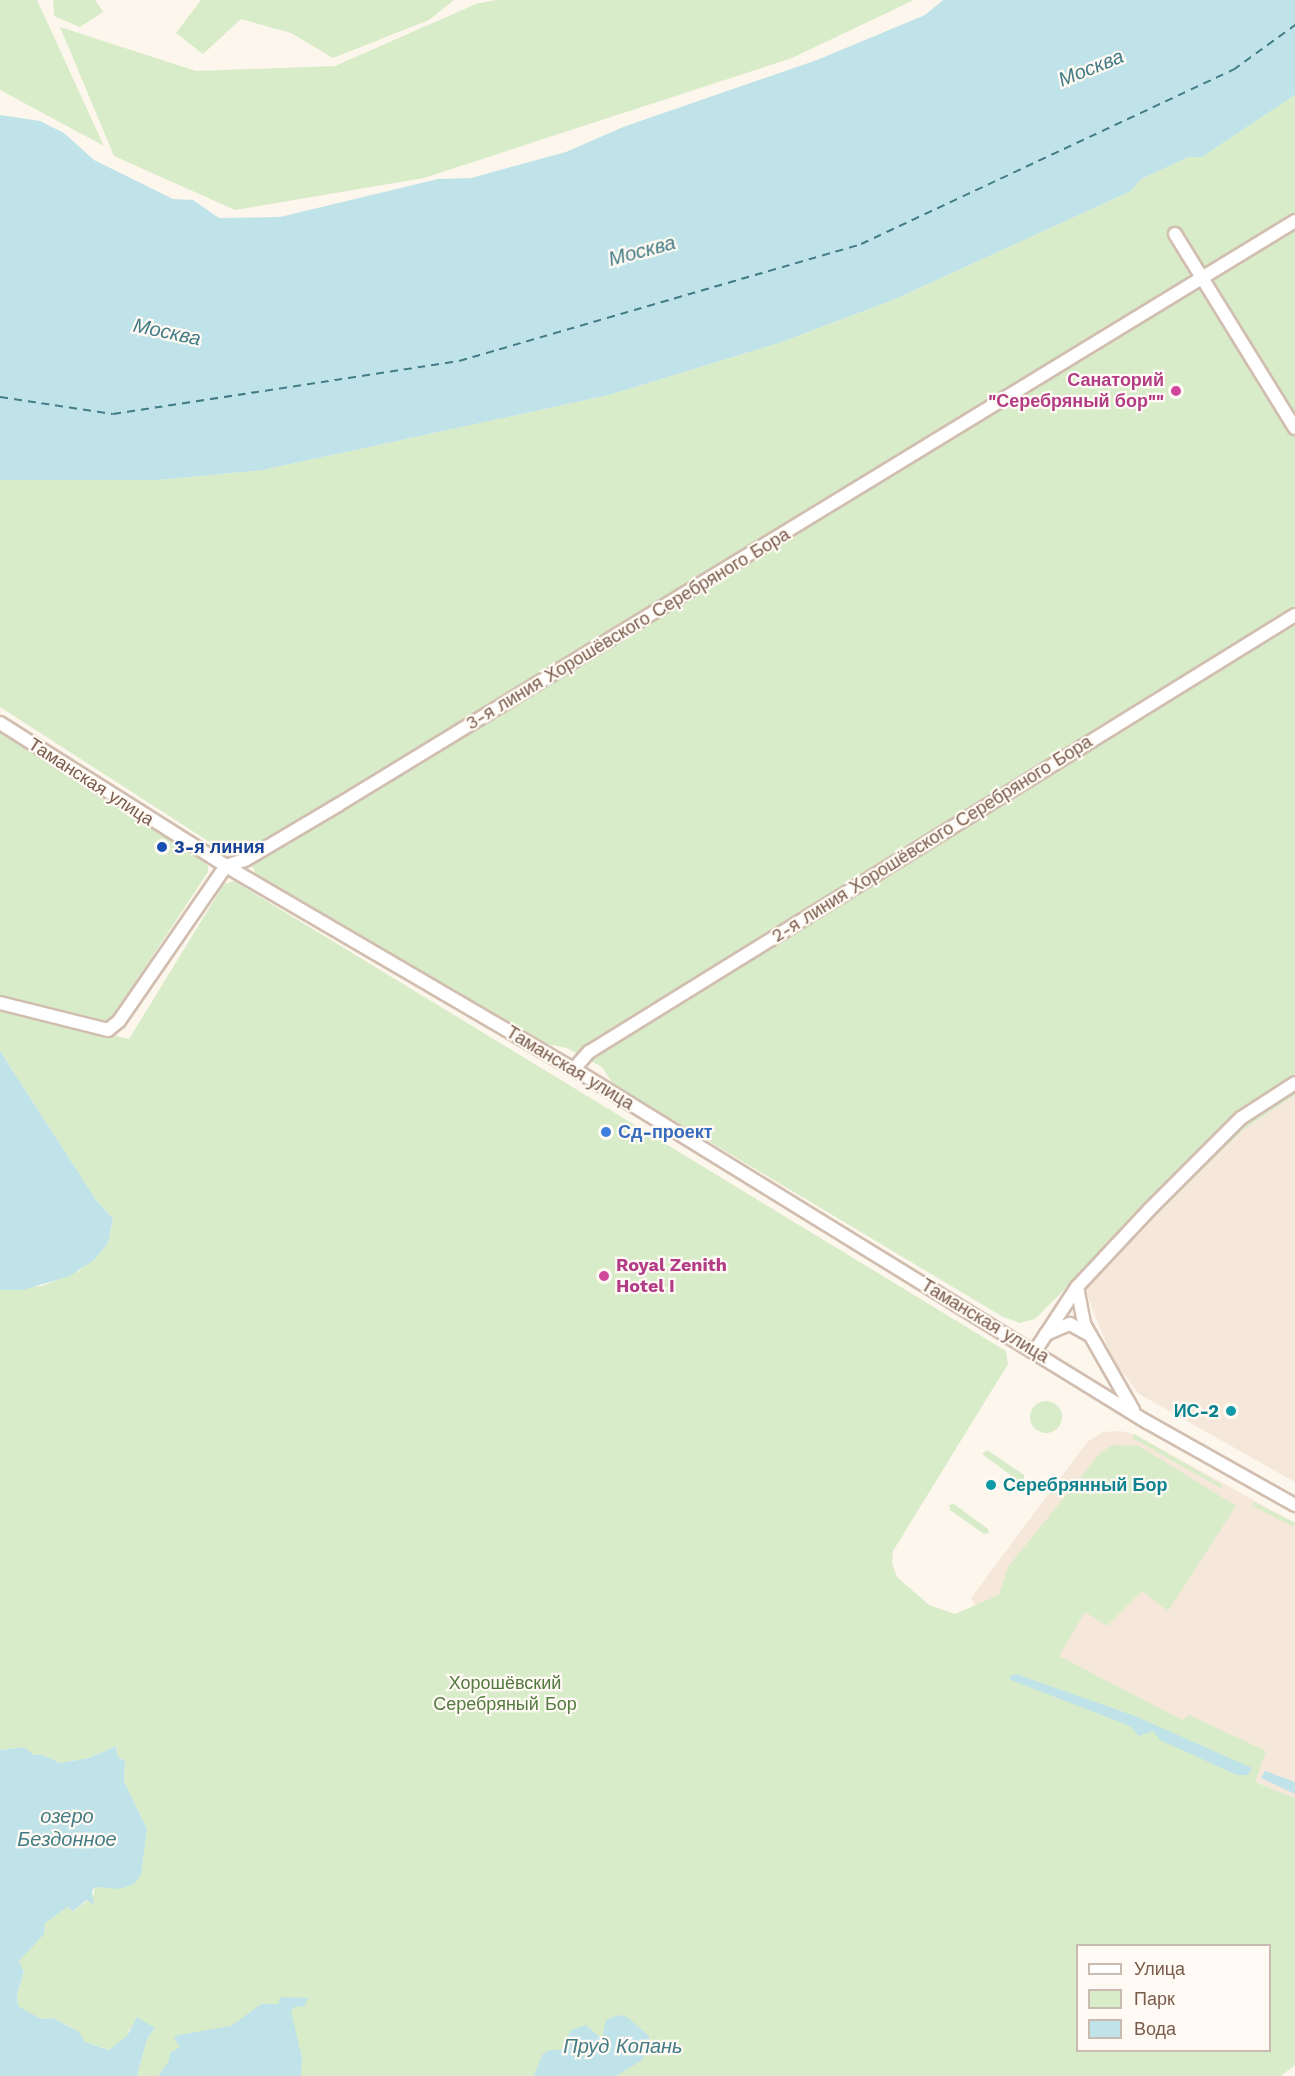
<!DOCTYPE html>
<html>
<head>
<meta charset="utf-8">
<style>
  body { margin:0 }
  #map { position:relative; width:1295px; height:2076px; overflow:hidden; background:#fdf6ec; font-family:"Work Sans",sans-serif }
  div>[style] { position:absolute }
  .residential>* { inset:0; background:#f5e8da }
  .green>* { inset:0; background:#d8ecc9; transform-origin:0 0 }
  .round { border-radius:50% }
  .water>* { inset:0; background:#bfe3e8 }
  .ferry>* { height:1.5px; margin-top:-0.75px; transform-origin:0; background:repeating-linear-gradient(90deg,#437c86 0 8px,transparent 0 14px) }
  .roads { filter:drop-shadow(2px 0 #d1beb0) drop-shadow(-2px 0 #d1beb0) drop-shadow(0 2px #d1beb0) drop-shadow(0 -2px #d1beb0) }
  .minor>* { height:12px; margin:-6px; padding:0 6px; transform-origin:6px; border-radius:6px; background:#fff }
  .dots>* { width:16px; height:16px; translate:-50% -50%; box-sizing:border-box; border:3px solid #fffaf3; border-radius:50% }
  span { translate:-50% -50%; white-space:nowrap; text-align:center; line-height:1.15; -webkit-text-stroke:4.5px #fffaf3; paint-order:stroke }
  .hotel-label { font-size:18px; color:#b23c85; font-weight:700 }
  .right { translate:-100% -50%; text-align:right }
  .left { translate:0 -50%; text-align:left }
  .street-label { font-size:18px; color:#7a5c4d }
  .transit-label { font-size:18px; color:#164399; font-weight:700 }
  .shop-label { font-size:18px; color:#366cbe; font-weight:700 }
  .culture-label { font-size:18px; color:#0d838f; font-weight:700 }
  .park-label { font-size:18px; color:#537a41 }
  .water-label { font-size:20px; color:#437c86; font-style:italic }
  .legend { position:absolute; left:1076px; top:1944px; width:195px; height:108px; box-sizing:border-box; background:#fffaf3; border:2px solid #cabbb1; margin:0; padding:8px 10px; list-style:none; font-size:18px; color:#7a5c4d }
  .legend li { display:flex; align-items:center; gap:12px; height:30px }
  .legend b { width:30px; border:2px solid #cabbb1 }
</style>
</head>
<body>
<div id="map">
  <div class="residential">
    <div style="clip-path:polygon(1295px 1095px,1295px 1482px,1139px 1394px,1113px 1360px,1085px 1291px,1090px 1281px,1243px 1130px)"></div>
    <div style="clip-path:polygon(1120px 1431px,1134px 1434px,1295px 1523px,1295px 1798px,1255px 1782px,976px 1606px,971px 1598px,1088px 1441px,1103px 1432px)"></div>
  </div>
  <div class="green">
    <div style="clip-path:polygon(0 0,37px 0,104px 146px,0 90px)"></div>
    <div style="clip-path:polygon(53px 0,95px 0,103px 12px,80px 27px,54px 16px)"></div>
    <div style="clip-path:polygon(201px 0,454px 0,429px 20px,333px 58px,291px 33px,241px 19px,203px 54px,176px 33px)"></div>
    <div style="clip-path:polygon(496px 0,914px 0,792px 58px,424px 178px,235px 210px,114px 156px,60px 27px,196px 71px,335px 66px,476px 4px)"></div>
    <div style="clip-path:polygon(1295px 95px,1295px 1095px,1243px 1130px,1090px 1281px,1079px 1275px,1035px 1319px,1020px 1323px,1003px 1317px,613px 1084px,602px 1067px,567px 1048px,542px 1043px,256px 874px,244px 850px,211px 843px,0 707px,0 480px,159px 480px,263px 470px,609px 395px,779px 343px,893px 300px,1131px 191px,1141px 179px,1189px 157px,1202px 157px)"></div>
    <div style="clip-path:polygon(0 728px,208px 854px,208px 872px,109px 1022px,102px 1025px,0 997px)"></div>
    <div style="clip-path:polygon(evenodd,234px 881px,1006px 1351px,1008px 1364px,893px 1551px,892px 1563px,897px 1577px,929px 1605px,955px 1614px,999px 1595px,1008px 1567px,1100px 1453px,1112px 1445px,1139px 1446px,1236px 1506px,1168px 1611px,1142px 1591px,1107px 1626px,1085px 1612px,1059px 1656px,1182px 1720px,1189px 1715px,1266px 1751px,1255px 1782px,1295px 1798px,1295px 2065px,1281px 2076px,137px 2076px,147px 2039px,155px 2028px,129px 2029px,128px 2036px,110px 2050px,85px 2042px,72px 2028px,53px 2018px,41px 2019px,18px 2007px,17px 1994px,24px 1972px,19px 1961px,22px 1955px,45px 1923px,67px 1907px,73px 1911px,93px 1897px,95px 1887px,114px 1888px,141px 1875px,147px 1829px,124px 1781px,125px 1761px,118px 1757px,116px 1746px,89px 1758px,60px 1763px,43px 1755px,34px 1755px,24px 1747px,0 1750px,0 1290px,42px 1286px,79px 1271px,108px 1243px,113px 1219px,96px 1200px,0 1051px,0 1007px,129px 1039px,224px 884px,234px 881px,1078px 1946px,1270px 1946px,1270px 2050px,1078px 2050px,1078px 1946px)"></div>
    <div class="round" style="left:1030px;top:1401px;width:32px;height:32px"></div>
    <div style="clip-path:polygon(1134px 1434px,1222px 1485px,1221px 1488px,1132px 1438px)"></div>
    <div style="clip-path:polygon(987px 1450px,1024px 1475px,1024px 1485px,982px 1454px)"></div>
    <div style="left:1254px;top:1502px;width:46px;height:4px;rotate:27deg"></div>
    <div style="clip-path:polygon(954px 1504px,988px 1529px,989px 1533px,984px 1534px,950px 1510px,949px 1505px)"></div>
  </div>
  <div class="water">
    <div style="clip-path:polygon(943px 0,1295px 0,1295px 95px,1202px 157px,1189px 157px,1141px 179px,1131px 191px,893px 300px,779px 343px,609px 395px,263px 470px,159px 480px,0 480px,0 115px,40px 121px,64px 133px,94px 160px,173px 199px,193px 200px,219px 218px,280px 217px,438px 179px,471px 178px,566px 152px,623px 127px,817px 60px,925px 15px)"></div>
    <div style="clip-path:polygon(0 1051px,96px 1200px,113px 1219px,108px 1243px,94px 1260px,70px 1276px,23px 1290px,0 1290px)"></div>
    <div style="clip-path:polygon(1016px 1674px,1135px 1716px,1252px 1768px,1248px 1775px,1237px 1775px,1160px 1740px,1153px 1731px,1139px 1736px,1130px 1726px,1011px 1680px,1009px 1677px)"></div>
    <div style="clip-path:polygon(116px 1746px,118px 1757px,125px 1761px,124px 1781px,147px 1829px,141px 1875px,134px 1884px,120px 1889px,95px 1887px,92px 1891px,94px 1905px,87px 1900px,73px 1911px,67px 1907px,45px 1923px,44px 1934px,19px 1961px,24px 1972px,17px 1994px,18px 2006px,41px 2019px,53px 2018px,79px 2032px,85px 2042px,109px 2050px,127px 2036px,137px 2017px,155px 2028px,147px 2039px,137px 2076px,0 2076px,0 1750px,24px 1747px,34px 1755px,43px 1755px,60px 1763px,89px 1758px)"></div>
    <div style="clip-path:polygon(1265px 1771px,1295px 1782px,1295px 1794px,1261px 1778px)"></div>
    <div style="clip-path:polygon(281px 1997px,308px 1998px,304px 2007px,296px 2006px,291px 2011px,302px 2058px,301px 2076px,158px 2076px,169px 2061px,170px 2053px,180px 2047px,174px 2038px,178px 2035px,231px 2026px,261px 2004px,278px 2004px)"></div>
    <div style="clip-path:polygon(618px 2015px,627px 2017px,649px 2036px,649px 2046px,642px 2060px,616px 2076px,534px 2076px,542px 2055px,549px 2050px,561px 2050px,571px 2030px,586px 2025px,602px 2039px,606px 2020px)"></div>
  </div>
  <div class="ferry">
    <div style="left:0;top:397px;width:114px;rotate:8.6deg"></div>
    <div style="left:113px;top:414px;width:350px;rotate:-8.7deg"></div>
    <div style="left:459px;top:361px;width:419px;rotate:-16.2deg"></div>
    <div style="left:861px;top:244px;width:411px;rotate:-25.1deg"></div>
    <div style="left:1233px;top:70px;width:77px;rotate:-36deg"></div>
  </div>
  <div class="roads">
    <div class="minor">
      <div style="left:1175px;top:234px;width:228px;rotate:58.3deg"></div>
      <div style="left:0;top:723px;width:267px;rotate:32.3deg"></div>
      <div style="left:226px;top:866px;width:403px;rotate:30.3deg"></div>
      <div style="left:574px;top:1069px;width:673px;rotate:31.64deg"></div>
      <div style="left:1147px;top:1422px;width:170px;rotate:29.3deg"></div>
      <div style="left:0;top:1003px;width:111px;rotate:14deg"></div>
      <div style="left:108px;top:1030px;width:14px;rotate:-39deg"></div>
      <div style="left:119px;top:1021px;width:188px;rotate:-55.4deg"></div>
      <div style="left:226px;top:866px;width:20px;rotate:-18deg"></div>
      <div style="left:245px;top:860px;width:108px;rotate:-30.6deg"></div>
      <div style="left:338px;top:805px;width:1121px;rotate:-31.39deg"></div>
      <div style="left:574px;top:1069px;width:23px;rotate:-49deg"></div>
      <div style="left:589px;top:1052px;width:830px;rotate:-31.76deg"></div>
      <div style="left:1077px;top:1287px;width:38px;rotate:79deg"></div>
      <div style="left:1084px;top:1324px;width:99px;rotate:60.3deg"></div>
      <div style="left:1046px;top:1334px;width:26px;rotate:-23deg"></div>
      <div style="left:1070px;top:1324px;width:21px;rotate:29deg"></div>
      <div style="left:1035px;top:1351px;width:77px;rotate:-56.7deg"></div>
      <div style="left:1077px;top:1287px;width:105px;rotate:-46.9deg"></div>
      <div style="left:1149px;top:1210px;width:130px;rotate:-45deg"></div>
      <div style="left:1241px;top:1118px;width:64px;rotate:-32.9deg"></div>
    </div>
  </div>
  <div class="dots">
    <div style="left:1176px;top:391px;background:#d1479c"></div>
    <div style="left:162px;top:847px;background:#1a4fb4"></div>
    <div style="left:606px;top:1132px;background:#3f7fe0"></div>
    <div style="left:604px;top:1276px;background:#d1479c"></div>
    <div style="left:1231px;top:1411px;background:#0f9aa8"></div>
    <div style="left:991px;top:1485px;background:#0f9aa8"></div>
  </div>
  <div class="hotel-label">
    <span class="right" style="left:1164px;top:391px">Санаторий<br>"Серебряный бор""</span>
    <span class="left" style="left:616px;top:1276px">Royal Zenith<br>Hotel I</span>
  </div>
  <div class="street-label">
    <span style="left:628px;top:629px;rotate:-31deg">3-я линия Хорошёвского Серебряного Бора</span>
    <span style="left:91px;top:782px;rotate:33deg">Таманская улица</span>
    <span style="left:932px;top:839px;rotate:-32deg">2-я линия Хорошёвского Серебряного Бора</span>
    <span style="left:570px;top:1068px;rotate:31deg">Таманская улица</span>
    <span style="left:985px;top:1321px;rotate:31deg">Таманская улица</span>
  </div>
  <div class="transit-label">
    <span class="left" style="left:174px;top:847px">3-я линия</span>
  </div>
  <div class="shop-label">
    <span class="left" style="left:618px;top:1132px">Сд-проект</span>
  </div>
  <div class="culture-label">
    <span class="right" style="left:1219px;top:1411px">ИС-2</span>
    <span class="left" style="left:1003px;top:1485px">Серебрянный Бор</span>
  </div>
  <div class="park-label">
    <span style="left:505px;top:1694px">Хорошёвский<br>Серебряный Бор</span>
  </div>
  <div class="water-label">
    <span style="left:1091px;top:68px;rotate:-22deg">Москва</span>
    <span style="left:642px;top:251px;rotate:-15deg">Москва</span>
    <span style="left:167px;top:332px;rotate:12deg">Москва</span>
    <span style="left:67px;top:1828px">озеро<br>Бездонное</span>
    <span style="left:623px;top:2046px">Пруд Копань</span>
  </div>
  <ul class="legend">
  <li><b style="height:8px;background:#fff"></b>Улица</li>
  <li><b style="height:16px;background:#d8ecc9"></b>Парк</li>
  <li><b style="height:16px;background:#bfe3e8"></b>Вода</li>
  </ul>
</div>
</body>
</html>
